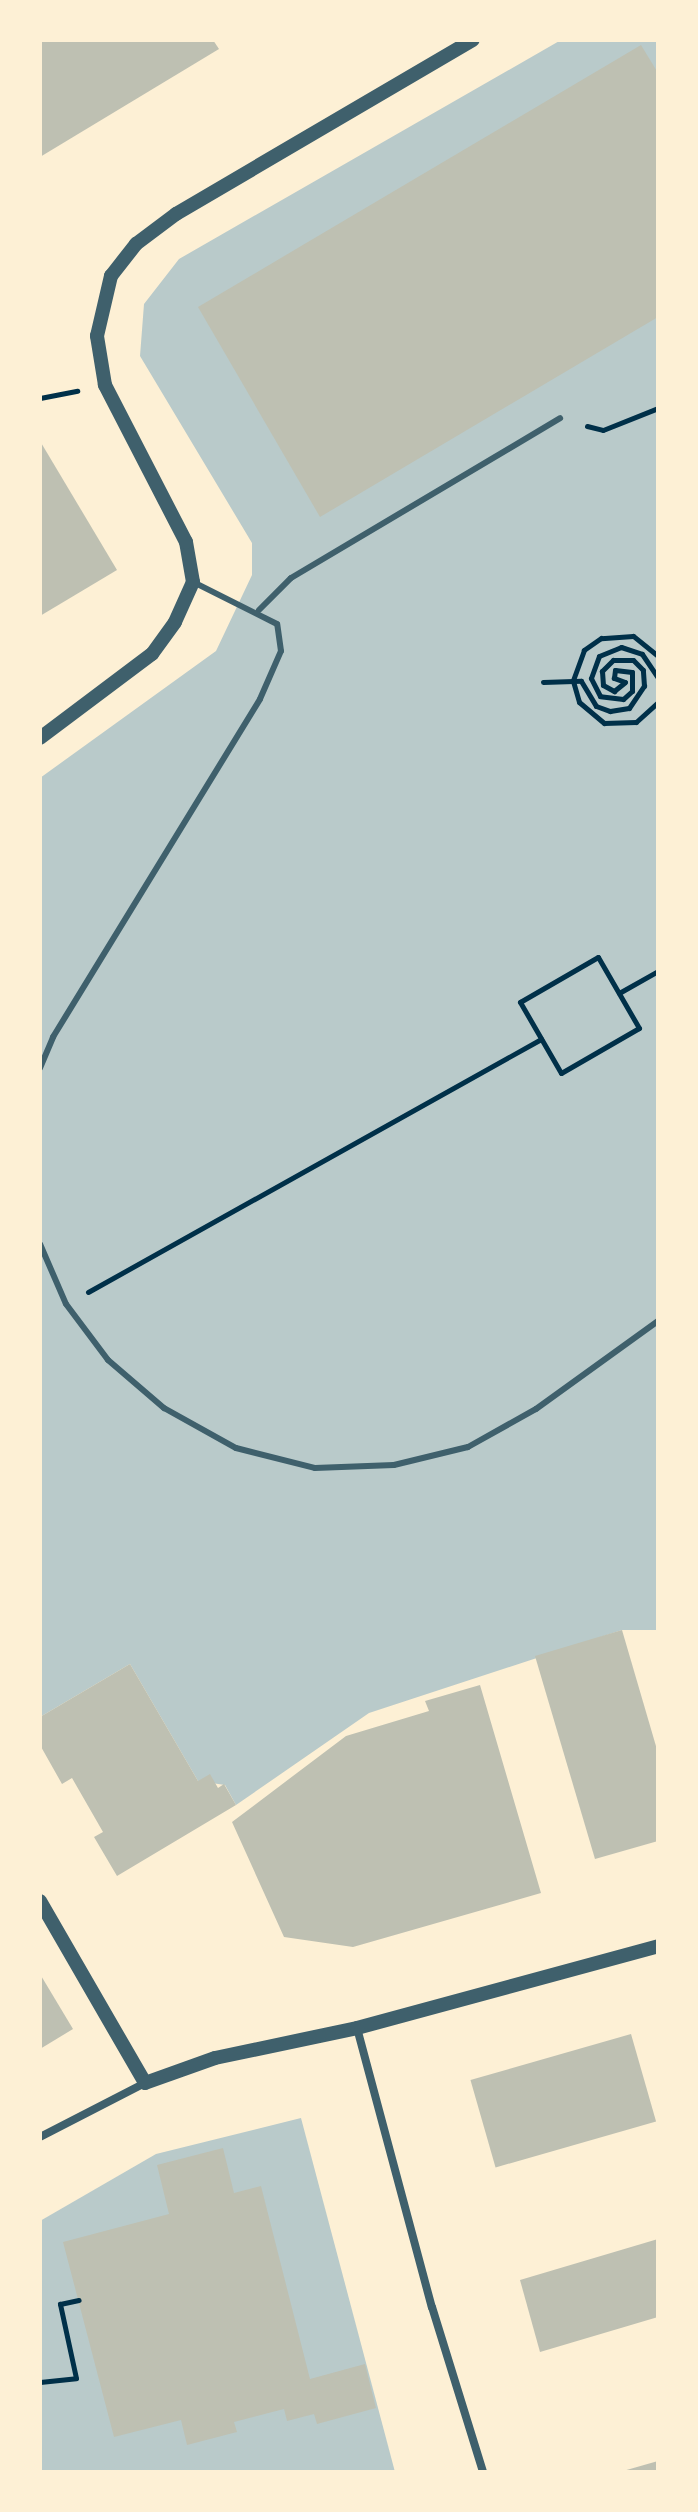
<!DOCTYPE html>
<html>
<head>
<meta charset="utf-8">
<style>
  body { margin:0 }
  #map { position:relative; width:698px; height:2512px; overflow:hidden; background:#fdf0d5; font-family:"Asap Condensed",sans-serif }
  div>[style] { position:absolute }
  .green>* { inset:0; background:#b9caca }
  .building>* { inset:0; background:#bec0b2; transform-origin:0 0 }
  .path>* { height:5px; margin:-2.5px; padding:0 2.5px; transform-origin:2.5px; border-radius:2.5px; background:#003049 }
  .service>* { height:6px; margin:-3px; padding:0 3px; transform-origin:3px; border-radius:3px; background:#3f606c }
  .minor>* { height:8px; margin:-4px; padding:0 4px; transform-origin:4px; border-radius:4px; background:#3f606c }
  .tertiary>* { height:14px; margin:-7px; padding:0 7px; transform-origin:7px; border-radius:7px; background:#3f606c }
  span { translate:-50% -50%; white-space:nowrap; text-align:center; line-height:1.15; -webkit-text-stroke:8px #fdf0d5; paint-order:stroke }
  .frame { position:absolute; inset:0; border:42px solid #fdf0d5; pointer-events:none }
</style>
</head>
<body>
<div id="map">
  <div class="green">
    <div style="clip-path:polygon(561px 40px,658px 40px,658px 1630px,622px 1630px,369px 1713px,236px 1805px,225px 1785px,198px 1781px,130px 1664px,40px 1717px,40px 778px,216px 651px,252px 575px,252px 543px,140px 356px,144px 304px,179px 259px)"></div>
    <div style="clip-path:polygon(301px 2118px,395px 2472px,40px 2472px,40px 2221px,156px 2154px)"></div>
  </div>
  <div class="building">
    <div style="clip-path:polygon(40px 40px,213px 40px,219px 49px,40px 157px)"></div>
    <div style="clip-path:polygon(641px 45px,658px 73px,658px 317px,320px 517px,198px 307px)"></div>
    <div style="clip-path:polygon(40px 441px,117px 570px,40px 616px)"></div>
    <div style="clip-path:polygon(622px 1630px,658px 1753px,658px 1841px,595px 1859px,535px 1656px)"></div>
    <div style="clip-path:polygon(130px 1664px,198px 1781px,210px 1774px,218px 1788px,224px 1784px,236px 1805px,117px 1876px,94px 1837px,103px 1832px,72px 1778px,62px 1784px,40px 1745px,40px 1717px)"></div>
    <div style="clip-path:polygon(480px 1685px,541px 1893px,353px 1947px,284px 1937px,232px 1822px,346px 1736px,429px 1711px,425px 1701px)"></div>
    <div style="clip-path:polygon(40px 1974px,73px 2029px,40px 2049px)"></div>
    <div style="left:631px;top:2034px;width:91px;height:167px;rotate:74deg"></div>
    <div style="clip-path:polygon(223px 2148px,234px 2193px,261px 2186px,310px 2379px,365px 2364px,376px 2408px,317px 2424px,314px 2414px,287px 2421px,284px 2409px,234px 2422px,237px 2432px,187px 2445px,181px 2420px,114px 2437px,63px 2242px,169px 2214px,157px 2165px)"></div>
    <div style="clip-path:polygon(658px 2239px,658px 2317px,540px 2352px,520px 2280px)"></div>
    <div style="clip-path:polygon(658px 2461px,658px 2472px,623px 2472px,623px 2471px)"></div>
  </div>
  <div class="path">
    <div style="left:40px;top:398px;width:38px;rotate:-11deg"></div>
    <div style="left:587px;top:426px;width:16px;rotate:14deg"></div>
    <div style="left:603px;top:430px;width:59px;rotate:-21.8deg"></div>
    <div style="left:658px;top:656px;width:32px;rotate:-141deg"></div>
    <div style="left:633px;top:636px;width:32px;rotate:176deg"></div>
    <div style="left:601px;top:638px;width:21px;rotate:145deg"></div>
    <div style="left:584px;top:650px;width:33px;rotate:110deg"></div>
    <div style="left:573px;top:681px;width:22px;rotate:74deg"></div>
    <div style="left:579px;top:702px;width:33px;rotate:40deg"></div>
    <div style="left:604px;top:723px;width:32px;rotate:-2deg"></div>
    <div style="left:636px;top:722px;width:30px;rotate:-42deg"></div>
    <div style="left:543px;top:682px;width:38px;rotate:-2deg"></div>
    <div style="left:581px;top:681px;width:29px;rotate:59deg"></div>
    <div style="left:596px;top:706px;width:15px;rotate:20deg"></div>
    <div style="left:610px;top:711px;width:19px;rotate:-9deg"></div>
    <div style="left:629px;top:708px;width:27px;rotate:-56deg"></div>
    <div style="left:644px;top:686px;width:16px;rotate:-94deg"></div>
    <div style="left:643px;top:670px;width:14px;rotate:-135deg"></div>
    <div style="left:633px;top:660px;width:20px;rotate:180deg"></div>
    <div style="left:613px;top:660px;width:16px;rotate:135deg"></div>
    <div style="left:602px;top:671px;width:14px;rotate:86deg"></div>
    <div style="left:603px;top:685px;width:13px;rotate:29deg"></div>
    <div style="left:614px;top:691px;width:14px;rotate:-39deg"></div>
    <div style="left:625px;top:682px;width:12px;rotate:-160deg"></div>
    <div style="left:614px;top:678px;width:8px;rotate:-83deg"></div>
    <div style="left:615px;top:670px;width:17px;rotate:7deg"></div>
    <div style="left:632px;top:672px;width:19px;rotate:90deg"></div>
    <div style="left:632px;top:691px;width:12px;rotate:138deg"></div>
    <div style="left:623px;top:699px;width:23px;rotate:-173deg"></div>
    <div style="left:600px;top:696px;width:20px;rotate:-117deg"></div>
    <div style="left:591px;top:678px;width:23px;rotate:-70deg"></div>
    <div style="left:599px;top:656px;width:24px;rotate:-22deg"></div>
    <div style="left:621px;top:647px;width:22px;rotate:18deg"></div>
    <div style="left:642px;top:654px;width:29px;rotate:56deg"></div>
    <div style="left:598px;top:957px;width:82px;rotate:60deg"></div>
    <div style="left:639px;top:1028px;width:90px;rotate:150deg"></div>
    <div style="left:561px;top:1073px;width:82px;rotate:-120deg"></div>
    <div style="left:520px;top:1002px;width:90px;rotate:-30deg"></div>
    <div style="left:619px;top:993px;width:45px;rotate:-29.4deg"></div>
    <div style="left:88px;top:1292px;width:519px;rotate:-29.18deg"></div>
    <div style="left:40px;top:2382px;width:36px;rotate:-6deg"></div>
    <div style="left:76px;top:2378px;width:76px;rotate:-102.2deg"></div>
    <div style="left:60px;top:2304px;width:19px;rotate:-12deg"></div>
  </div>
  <div class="service">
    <div style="left:259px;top:610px;width:45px;rotate:-45deg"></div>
    <div style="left:291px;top:578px;width:313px;rotate:-30.7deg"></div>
    <div style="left:40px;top:1068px;width:34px;rotate:-67deg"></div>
    <div style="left:53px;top:1037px;width:396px;rotate:-58.5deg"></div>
    <div style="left:260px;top:699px;width:52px;rotate:-66.4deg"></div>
    <div style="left:281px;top:651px;width:27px;rotate:-98deg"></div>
    <div style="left:277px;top:624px;width:94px;rotate:-153.4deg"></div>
    <div style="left:40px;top:1244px;width:65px;rotate:66.6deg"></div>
    <div style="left:66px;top:1304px;width:70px;rotate:53.1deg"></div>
    <div style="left:108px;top:1360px;width:74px;rotate:40.6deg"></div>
    <div style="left:164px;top:1408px;width:82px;rotate:29.1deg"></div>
    <div style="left:236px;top:1448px;width:81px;rotate:14.2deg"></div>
    <div style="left:315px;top:1468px;width:79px;rotate:-2.2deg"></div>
    <div style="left:394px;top:1465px;width:76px;rotate:-13.7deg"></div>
    <div style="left:468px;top:1447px;width:78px;rotate:-29.2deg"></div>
    <div style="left:536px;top:1409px;width:150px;rotate:-35.8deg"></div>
  </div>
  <div class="minor">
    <div style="left:357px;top:2028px;width:289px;rotate:75deg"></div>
    <div style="left:432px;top:2307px;width:173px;rotate:72.8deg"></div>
    <div style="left:40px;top:2137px;width:118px;rotate:-27.2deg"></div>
  </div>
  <div class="tertiary">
    <div style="left:40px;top:738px;width:140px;rotate:-36.9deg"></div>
    <div style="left:152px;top:654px;width:39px;rotate:-54deg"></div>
    <div style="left:175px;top:622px;width:44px;rotate:-65.8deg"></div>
    <div style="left:193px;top:582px;width:41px;rotate:-99.9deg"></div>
    <div style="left:186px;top:542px;width:177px;rotate:-117.3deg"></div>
    <div style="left:105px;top:385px;width:50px;rotate:-99.3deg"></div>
    <div style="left:97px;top:336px;width:62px;rotate:-76.9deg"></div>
    <div style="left:111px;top:276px;width:41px;rotate:-52deg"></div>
    <div style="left:136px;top:244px;width:50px;rotate:-36.9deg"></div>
    <div style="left:176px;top:214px;width:344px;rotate:-30.4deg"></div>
    <div style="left:40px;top:1901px;width:210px;rotate:60deg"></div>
    <div style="left:145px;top:2083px;width:74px;rotate:-19.7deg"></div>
    <div style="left:215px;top:2058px;width:145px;rotate:-11.9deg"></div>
    <div style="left:357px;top:2028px;width:312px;rotate:-15.2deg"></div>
  </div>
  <div class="frame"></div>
</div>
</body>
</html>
